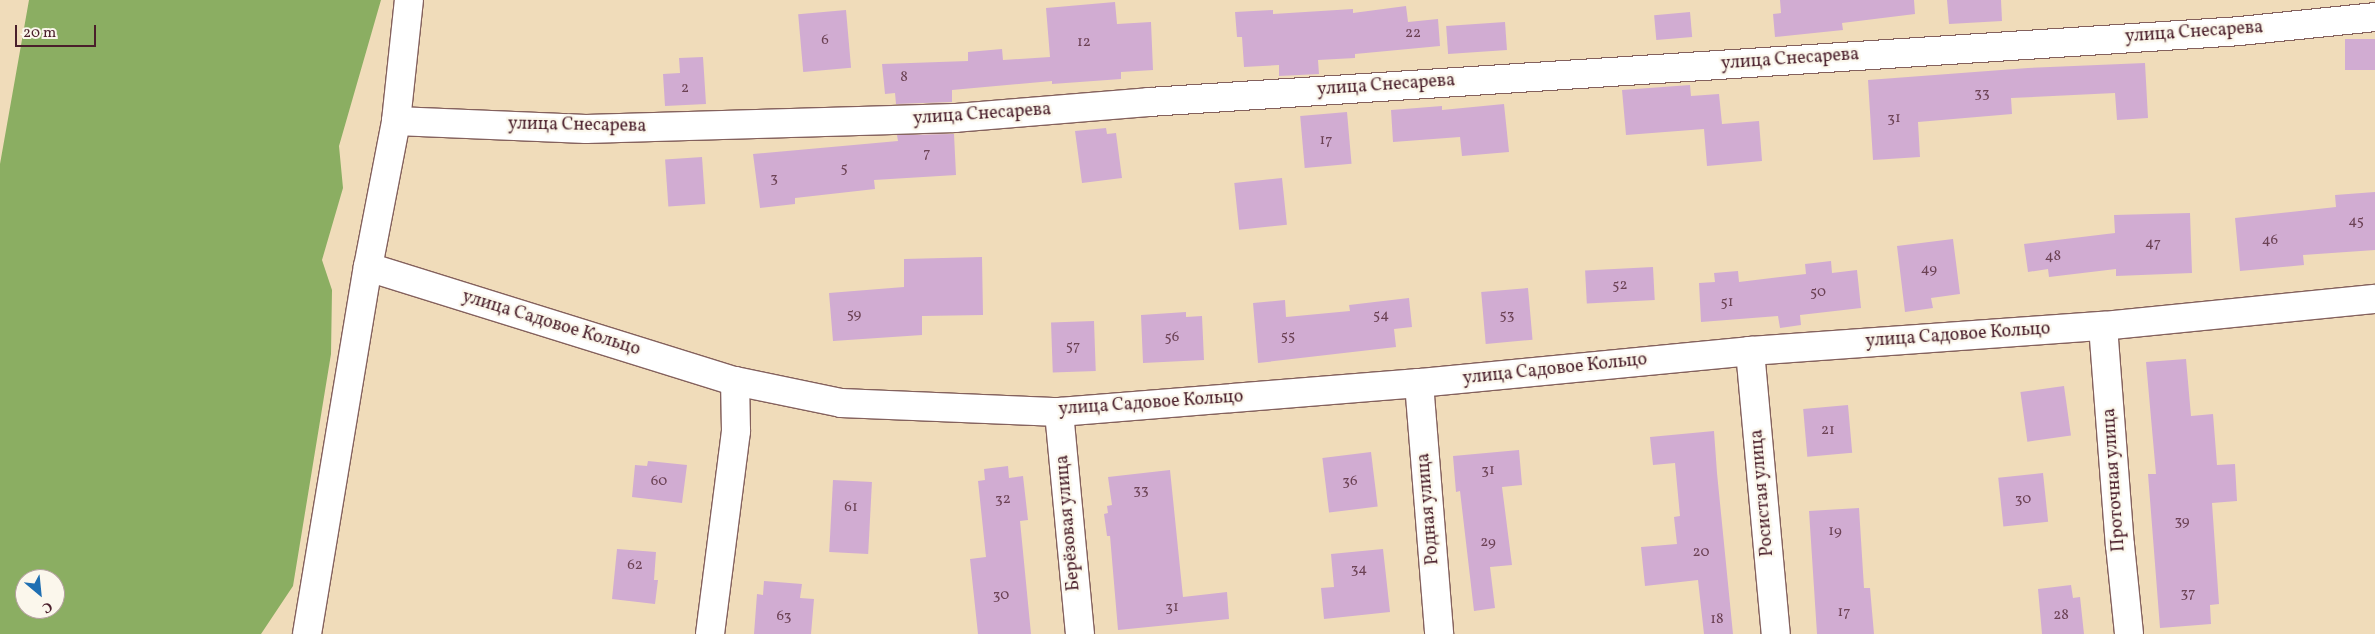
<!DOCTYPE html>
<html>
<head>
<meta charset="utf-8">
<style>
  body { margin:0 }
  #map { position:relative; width:2375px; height:634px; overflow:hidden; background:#f0dcba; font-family:Vollkorn,serif }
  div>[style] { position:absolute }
  .forest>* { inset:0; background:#8bae62 }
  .building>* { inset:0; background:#d1acd2; transform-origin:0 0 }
  .roads { filter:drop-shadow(1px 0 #84615d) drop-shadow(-1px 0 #84615d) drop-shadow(0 1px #84615d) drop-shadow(0 -1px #84615d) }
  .minor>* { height:28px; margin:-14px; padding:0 14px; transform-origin:14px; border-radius:14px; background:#fff }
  span { translate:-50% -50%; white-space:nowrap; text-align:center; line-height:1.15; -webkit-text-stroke:4.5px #fbf7ec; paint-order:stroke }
  .number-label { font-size:15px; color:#6c4255 }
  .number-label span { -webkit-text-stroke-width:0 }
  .street-label { font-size:18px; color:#4a1f2b }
  .north { position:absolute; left:15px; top:569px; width:50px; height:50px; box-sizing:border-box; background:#fbf7ec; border:1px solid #b4a19f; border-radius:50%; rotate:152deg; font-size:14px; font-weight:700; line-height:20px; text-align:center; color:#4a1f2b }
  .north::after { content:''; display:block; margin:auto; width:18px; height:22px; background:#1f6fb2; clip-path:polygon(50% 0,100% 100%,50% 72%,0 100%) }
  .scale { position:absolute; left:15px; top:25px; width:81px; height:22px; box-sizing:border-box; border:2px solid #4a1f2b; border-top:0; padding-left:6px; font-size:15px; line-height:18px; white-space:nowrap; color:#4a1f2b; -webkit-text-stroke:4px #fbf7ec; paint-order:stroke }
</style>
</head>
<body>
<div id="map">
  <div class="forest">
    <div style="clip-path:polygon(evenodd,29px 0,381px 0,339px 146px,343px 188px,322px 260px,332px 290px,331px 354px,293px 586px,261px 634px,0 634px,0 164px,29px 0,25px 579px,55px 579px,55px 609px,25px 609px,25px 579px)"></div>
  </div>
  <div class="building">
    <div style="clip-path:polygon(1780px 0,1914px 0,1915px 14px,1842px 23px,1843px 30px,1775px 37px,1773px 14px,1781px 13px)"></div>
    <div style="clip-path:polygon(1947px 0,2001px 0,2002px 21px,1949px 24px)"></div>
    <div style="clip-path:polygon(1115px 2px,1117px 24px,1151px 22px,1153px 70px,1121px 72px,1121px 79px,1052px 84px,1052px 81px,952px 90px,952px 102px,896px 104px,895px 93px,885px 94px,882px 64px,968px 61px,968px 52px,1002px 49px,1003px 60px,1050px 57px,1046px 8px)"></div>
    <div style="clip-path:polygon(1406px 6px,1408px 22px,1438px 19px,1440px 46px,1355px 54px,1355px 58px,1318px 60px,1319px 74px,1279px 76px,1279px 65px,1244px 67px,1242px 37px,1237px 37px,1235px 12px,1273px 10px,1273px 14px,1353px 9px,1353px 13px)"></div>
    <div style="left:846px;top:10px;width:58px;height:48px;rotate:85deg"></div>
    <div style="left:1690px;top:12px;width:25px;height:36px;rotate:85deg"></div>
    <div style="left:1505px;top:22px;width:28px;height:59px;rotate:86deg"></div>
    <div style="left:2375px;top:39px;width:31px;height:30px;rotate:90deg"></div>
    <div style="clip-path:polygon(703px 57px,706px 104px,665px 106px,663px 74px,680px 73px,679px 58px)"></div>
    <div style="clip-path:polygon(2145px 63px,2148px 118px,2117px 120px,2115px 93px,2011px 98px,2012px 114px,1918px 122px,1920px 157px,1873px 160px,1868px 80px,2028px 68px)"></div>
    <div style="clip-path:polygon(1690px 85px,1691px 96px,1719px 94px,1722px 124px,1759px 121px,1762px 161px,1707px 166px,1704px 129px,1626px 135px,1622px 90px)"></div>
    <div style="clip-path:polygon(1504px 104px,1509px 152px,1462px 156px,1460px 137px,1393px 142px,1391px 110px,1442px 106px,1442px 110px)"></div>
    <div style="left:1347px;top:112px;width:52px;height:47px;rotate:85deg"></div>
    <div style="clip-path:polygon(1106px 128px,1107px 134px,1116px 133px,1122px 178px,1082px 183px,1075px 131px)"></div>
    <div style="clip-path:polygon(954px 134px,956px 175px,874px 180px,875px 189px,795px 198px,795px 204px,760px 208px,753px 154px,898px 141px,897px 135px)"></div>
    <div style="left:702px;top:157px;width:47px;height:37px;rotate:86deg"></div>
    <div style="left:1282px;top:178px;width:47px;height:48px;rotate:84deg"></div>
    <div style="clip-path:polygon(2375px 192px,2375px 250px,2303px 255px,2304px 265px,2240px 271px,2235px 218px,2336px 207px,2335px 195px)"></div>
    <div style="clip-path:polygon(2190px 213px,2192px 273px,2116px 276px,2116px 269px,2049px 277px,2048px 269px,2028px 272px,2024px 244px,2115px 233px,2114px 215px)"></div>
    <div style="clip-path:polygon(1953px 239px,1960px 294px,1931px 298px,1933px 308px,1905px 312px,1897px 246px)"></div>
    <div style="clip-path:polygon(982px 257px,983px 315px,922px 316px,922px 335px,833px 341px,829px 293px,904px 287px,904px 259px)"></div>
    <div style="clip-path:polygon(1831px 261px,1832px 273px,1857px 270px,1861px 308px,1800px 315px,1801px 325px,1780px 328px,1778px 316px,1701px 322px,1699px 283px,1715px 282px,1714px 273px,1738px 271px,1739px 282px,1806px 274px,1805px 264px)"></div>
    <div style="left:1653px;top:267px;width:33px;height:68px;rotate:87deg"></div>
    <div style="left:1528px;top:288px;width:52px;height:47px;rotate:85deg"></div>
    <div style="clip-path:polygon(1409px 298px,1412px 327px,1394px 329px,1396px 347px,1258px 363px,1253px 303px,1285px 300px,1286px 317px,1350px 311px,1349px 305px)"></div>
    <div style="clip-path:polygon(1186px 312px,1186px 317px,1202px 316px,1204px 360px,1143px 363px,1141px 315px)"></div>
    <div style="left:1094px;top:321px;width:50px;height:43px;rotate:88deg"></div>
    <div style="clip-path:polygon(2186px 359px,2191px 416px,2213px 414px,2217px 465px,2235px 464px,2237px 501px,2212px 503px,2219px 604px,2210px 605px,2211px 624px,2160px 628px,2148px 474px,2156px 474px,2146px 362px)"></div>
    <div style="left:2064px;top:386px;width:50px;height:44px;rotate:82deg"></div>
    <div style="left:1848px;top:405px;width:48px;height:45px;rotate:85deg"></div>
    <div style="clip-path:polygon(1714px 431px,1717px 473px,1733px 634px,1704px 634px,1698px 580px,1645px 586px,1641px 547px,1677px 544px,1674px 517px,1680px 516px,1675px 463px,1653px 465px,1650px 437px)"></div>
    <div style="clip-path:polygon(1519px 450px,1522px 485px,1502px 487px,1512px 565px,1490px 567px,1495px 608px,1474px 611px,1460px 491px,1456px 492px,1453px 456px)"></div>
    <div style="left:1371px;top:452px;width:55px;height:49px;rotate:83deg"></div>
    <div style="clip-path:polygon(648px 461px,687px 465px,682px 503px,632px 497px,635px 465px,647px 466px)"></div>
    <div style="clip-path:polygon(1008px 466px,1009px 478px,1023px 476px,1028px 520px,1020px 521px,1031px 634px,978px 634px,970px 559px,986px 557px,978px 481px,985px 480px,984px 469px)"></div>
    <div style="clip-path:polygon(1170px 470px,1183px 597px,1227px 592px,1229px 619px,1118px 630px,1110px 536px,1107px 536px,1104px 514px,1108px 513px,1107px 506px,1112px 505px,1108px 477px)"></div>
    <div style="left:2043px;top:473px;width:49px;height:45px;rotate:84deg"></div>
    <div style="left:833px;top:480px;width:39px;height:72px;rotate:3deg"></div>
    <div style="clip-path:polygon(1859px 508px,1864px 588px,1870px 588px,1874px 634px,1817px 634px,1809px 511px)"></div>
    <div style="clip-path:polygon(617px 549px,656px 552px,654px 580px,658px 580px,655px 604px,612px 599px)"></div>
    <div style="clip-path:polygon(1383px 549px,1390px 612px,1324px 619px,1321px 588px,1334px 587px,1331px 554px)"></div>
    <div style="clip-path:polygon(764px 581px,802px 584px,800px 598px,814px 599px,811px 634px,754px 634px,757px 594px,763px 595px)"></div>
    <div style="clip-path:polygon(2071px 585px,2073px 598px,2080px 597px,2084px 634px,2042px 634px,2038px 589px)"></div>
  </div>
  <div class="roads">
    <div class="minor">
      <div style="left:396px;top:121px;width:190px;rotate:2.4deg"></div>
      <div style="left:586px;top:129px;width:369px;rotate:-1.7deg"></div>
      <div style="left:955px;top:118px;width:195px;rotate:-4.7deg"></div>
      <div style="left:1149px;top:102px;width:1093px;rotate:-3.72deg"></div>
      <div style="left:2240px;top:31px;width:136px;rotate:-5.9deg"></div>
      <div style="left:368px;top:267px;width:384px;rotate:17.3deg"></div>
      <div style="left:735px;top:381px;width:108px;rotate:11.7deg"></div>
      <div style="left:841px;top:403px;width:218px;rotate:2.4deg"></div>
      <div style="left:1059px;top:412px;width:361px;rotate:-4.6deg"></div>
      <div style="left:1419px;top:383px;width:333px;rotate:-5.5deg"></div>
      <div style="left:1750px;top:351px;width:354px;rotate:-4.1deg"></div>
      <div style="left:2103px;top:326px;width:273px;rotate:-5.7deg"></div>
      <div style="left:2103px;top:326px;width:220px;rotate:85.6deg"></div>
      <div style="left:2120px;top:545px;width:89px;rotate:84.2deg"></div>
      <div style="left:1750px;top:351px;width:284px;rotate:84.8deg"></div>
      <div style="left:1419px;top:383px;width:252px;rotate:85.4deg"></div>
      <div style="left:1059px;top:412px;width:223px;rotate:84.6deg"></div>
      <div style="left:307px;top:634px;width:372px;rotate:-80.6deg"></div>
      <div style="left:368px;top:267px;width:149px;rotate:-79.1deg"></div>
      <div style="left:396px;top:121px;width:122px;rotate:-83.9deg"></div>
      <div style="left:710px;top:634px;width:205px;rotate:-82.7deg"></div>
      <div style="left:736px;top:431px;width:50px;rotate:-91.1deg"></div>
    </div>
  </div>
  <div class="number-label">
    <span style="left:1413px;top:34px">22</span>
    <span style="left:825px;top:41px">6</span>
    <span style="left:1084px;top:43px">12</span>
    <span style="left:904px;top:78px">8</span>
    <span style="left:685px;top:89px">2</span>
    <span style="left:1982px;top:94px">33</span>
    <span style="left:1894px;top:119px">31</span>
    <span style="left:1326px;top:141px">17</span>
    <span style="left:927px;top:154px">7</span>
    <span style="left:844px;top:169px">5</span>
    <span style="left:774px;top:179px">3</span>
    <span style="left:2356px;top:222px">45</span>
    <span style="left:2270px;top:241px">46</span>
    <span style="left:2153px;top:244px">47</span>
    <span style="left:2053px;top:257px">48</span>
    <span style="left:1929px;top:270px">49</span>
    <span style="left:1620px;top:286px">52</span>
    <span style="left:1818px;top:293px">50</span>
    <span style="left:1727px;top:303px">51</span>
    <span style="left:854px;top:315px">59</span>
    <span style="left:1381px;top:316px">54</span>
    <span style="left:1507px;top:316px">53</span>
    <span style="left:1288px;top:337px">55</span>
    <span style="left:1172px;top:338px">56</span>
    <span style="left:1073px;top:347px">57</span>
    <span style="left:1828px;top:431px">21</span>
    <span style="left:1488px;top:471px">31</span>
    <span style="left:659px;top:482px">60</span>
    <span style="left:1350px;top:482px">36</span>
    <span style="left:1141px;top:491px">33</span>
    <span style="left:1003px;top:500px">32</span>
    <span style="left:2023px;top:500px">30</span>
    <span style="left:851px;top:508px">61</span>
    <span style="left:2182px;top:522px">39</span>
    <span style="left:1835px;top:532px">19</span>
    <span style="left:1488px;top:543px">29</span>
    <span style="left:1701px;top:553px">20</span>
    <span style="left:635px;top:566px">62</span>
    <span style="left:1359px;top:570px">34</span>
    <span style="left:2188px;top:594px">37</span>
    <span style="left:1001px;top:596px">30</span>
    <span style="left:1172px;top:608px">31</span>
    <span style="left:1844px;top:613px">17</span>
    <span style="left:2061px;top:616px">28</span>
    <span style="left:784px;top:617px">63</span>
    <span style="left:1717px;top:620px">18</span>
  </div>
  <div class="street-label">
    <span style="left:2194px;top:33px;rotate:-4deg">улица Снесарева</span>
    <span style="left:1790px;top:60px;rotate:-4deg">улица Снесарева</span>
    <span style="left:1386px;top:86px;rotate:-4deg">улица Снесарева</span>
    <span style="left:982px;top:115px;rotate:-4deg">улица Снесарева</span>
    <span style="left:577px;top:126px;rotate:1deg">улица Снесарева</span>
    <span style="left:551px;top:324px;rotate:17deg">улица Садовое Кольцо</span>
    <span style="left:1958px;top:336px;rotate:-4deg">улица Садовое Кольцо</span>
    <span style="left:1555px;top:370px;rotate:-6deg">улица Садовое Кольцо</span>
    <span style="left:1151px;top:404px;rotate:-4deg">улица Садовое Кольцо</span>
    <span style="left:2115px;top:480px;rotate:-94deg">Проточная улица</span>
    <span style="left:1763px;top:493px;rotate:-95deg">Росистая улица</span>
    <span style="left:1429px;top:509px;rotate:-95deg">Родная улица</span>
    <span style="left:1069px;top:523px;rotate:-95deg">Берёзовая улица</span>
  </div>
  <div class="north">С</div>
  <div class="scale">20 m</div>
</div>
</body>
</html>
